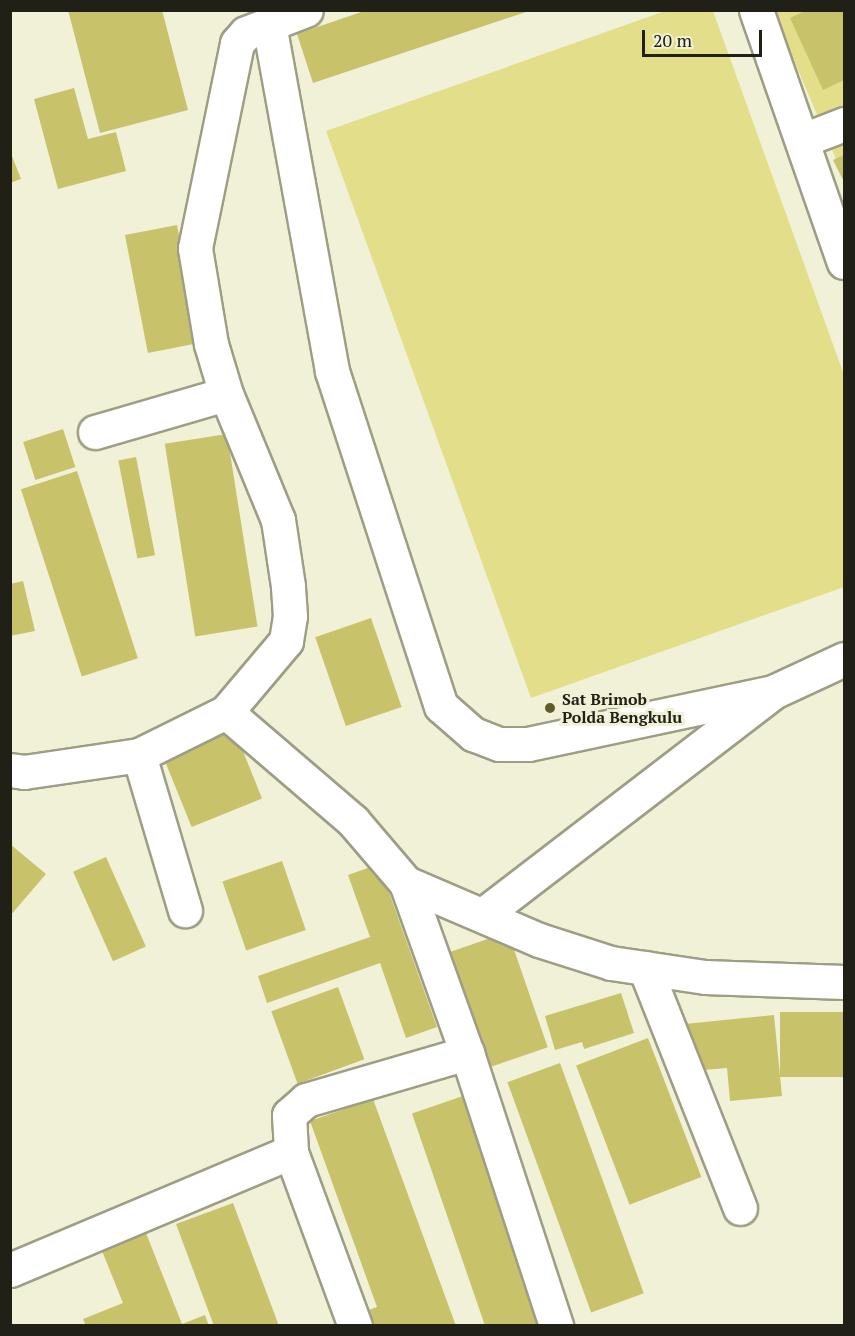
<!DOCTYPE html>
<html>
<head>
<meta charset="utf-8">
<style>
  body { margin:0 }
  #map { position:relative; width:855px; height:1336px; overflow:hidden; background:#f1f1d7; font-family:"PT Serif",serif }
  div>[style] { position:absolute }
  .green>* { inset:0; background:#e2de8a }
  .building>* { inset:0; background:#c8c36b; transform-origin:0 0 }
  .roads { filter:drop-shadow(2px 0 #9e9d85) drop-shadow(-2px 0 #9e9d85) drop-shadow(0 2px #9e9d85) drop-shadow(0 -2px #9e9d85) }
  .minor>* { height:33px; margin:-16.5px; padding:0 16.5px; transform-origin:16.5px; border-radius:16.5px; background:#fff }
  .dots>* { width:16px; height:16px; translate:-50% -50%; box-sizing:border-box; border:3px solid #f1f1d7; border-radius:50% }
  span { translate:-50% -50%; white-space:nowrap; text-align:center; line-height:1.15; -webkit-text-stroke:6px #f1f1d7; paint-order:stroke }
  .poi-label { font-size:16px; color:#202017; font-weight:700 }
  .left { translate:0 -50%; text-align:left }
  .frame { position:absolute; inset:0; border:12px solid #202017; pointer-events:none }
  .scale { position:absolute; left:642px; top:30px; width:120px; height:27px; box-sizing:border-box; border:3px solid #202017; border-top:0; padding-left:8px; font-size:18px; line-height:21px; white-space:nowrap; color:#202017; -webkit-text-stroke:4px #f1f1d7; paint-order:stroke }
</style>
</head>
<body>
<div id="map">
  <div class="green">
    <div style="clip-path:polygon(668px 10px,713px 11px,844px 375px,844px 587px,531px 698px,326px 131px)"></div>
    <div style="clip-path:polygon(773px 11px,844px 11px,844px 178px)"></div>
  </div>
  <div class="building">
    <div style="clip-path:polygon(68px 10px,162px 10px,188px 110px,100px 133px)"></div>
    <div style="clip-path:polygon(367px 10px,529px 10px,529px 11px,313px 83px,297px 34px)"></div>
    <div style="clip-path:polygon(807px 10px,844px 10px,844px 80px,823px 90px,790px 18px)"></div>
    <div style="clip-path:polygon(74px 88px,88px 139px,116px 132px,126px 171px,58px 189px,34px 99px)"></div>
    <div style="clip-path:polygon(10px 151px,21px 179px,10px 183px)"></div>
    <div style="clip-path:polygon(844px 155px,844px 182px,833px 160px)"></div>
    <div style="left:177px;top:225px;width:120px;height:53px;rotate:79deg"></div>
    <div style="left:63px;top:429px;width:40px;height:42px;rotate:72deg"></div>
    <div style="left:227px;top:434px;width:195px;height:63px;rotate:81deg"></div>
    <div style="left:136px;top:457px;width:100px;height:18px;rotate:79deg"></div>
    <div style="left:77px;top:471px;width:197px;height:59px;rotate:72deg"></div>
    <div style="clip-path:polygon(23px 581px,35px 631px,10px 636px,10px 584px)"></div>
    <div style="left:371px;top:618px;width:94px;height:59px;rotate:71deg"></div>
    <div style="left:234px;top:729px;width:75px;height:76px;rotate:68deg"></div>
    <div style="clip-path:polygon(10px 844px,46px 874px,10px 916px)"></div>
    <div style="left:106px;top:857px;width:98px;height:36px;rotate:66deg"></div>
    <div style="left:282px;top:861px;width:73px;height:63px;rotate:71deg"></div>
    <div style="clip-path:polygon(379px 864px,437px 1027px,406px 1038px,380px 963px,267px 1003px,258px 976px,370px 937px,348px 875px)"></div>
    <div style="left:508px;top:932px;width:122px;height:63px;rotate:71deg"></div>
    <div style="left:338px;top:987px;width:77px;height:71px;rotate:70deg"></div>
    <div style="clip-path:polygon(621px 993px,634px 1033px,584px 1049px,582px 1042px,555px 1050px,545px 1016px)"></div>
    <div style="left:844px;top:1012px;width:65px;height:64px;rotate:90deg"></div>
    <div style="clip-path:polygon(774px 1015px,782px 1096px,730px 1101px,727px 1068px,691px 1071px,685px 1024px)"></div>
    <div style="left:648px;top:1038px;width:149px;height:77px;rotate:69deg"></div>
    <div style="left:560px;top:1063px;width:245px;height:56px;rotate:70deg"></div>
    <div style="left:463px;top:1096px;width:243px;height:54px;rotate:71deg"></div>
    <div style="clip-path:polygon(373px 1099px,456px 1326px,365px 1326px,360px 1313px,377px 1307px,310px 1121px)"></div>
    <div style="clip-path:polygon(233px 1203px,279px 1326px,214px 1326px,176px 1224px)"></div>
    <div style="clip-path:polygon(144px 1228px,182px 1324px,205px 1315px,209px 1326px,86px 1326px,83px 1319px,123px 1303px,100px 1246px)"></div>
  </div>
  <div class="roads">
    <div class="minor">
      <div style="left:756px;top:10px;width:267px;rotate:70.8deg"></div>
      <div style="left:269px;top:24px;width:353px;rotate:79.7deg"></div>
      <div style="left:332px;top:371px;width:352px;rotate:72deg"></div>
      <div style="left:441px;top:706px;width:43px;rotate:41.2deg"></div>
      <div style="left:473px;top:734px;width:28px;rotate:21deg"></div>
      <div style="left:499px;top:744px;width:29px"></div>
      <div style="left:528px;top:744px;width:250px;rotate:-12deg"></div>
      <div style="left:803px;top:140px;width:44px;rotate:-21.3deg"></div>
      <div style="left:95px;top:432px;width:136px;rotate:-16.2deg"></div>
      <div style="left:226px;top:712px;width:167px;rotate:40.6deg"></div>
      <div style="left:353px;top:821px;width:82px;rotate:49.5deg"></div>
      <div style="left:406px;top:883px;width:145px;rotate:23.2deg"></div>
      <div style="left:539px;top:940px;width:76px;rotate:17.7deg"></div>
      <div style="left:611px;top:963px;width:95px;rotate:8.5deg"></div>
      <div style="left:705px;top:977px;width:139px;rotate:2.1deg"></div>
      <div style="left:139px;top:755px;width:162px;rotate:73.5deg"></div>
      <div style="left:10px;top:770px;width:14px;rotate:8deg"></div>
      <div style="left:24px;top:772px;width:116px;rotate:-8.4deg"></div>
      <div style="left:139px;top:755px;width:97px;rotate:-26.3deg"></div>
      <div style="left:226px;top:712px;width:93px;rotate:-49.8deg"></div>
      <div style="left:286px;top:641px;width:25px;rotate:-81deg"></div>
      <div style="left:290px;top:616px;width:30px;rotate:-94deg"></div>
      <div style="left:288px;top:586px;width:67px;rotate:-98.6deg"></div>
      <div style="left:278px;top:520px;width:136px;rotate:-112.4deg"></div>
      <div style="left:226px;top:394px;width:52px;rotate:-106.7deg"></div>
      <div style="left:211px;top:344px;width:97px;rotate:-99.5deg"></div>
      <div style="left:195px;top:248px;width:209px;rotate:-78.4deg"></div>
      <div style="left:237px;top:43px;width:13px;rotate:-48deg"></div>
      <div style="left:246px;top:33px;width:64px;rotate:-21deg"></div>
      <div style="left:406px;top:883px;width:181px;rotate:70.3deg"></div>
      <div style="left:467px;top:1053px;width:287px;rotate:71.9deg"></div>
      <div style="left:484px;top:914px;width:364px;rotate:-37.5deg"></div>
      <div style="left:773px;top:692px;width:78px;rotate:-24.9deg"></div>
      <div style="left:645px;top:968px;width:258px;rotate:68.4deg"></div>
      <div style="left:10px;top:1270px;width:305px;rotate:-22.8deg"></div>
      <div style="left:355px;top:1326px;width:185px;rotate:-110.2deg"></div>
      <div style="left:291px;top:1152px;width:37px;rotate:-93deg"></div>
      <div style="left:289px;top:1115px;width:23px;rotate:-41deg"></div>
      <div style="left:306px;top:1100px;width:168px;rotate:-16.3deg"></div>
    </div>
  </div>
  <div class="dots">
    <div style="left:550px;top:708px;background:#605d2a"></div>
  </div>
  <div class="poi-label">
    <span class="left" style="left:562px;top:708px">Sat Brimob<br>Polda Bengkulu</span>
  </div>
  <div class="frame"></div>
  <div class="scale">20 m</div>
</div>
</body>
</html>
